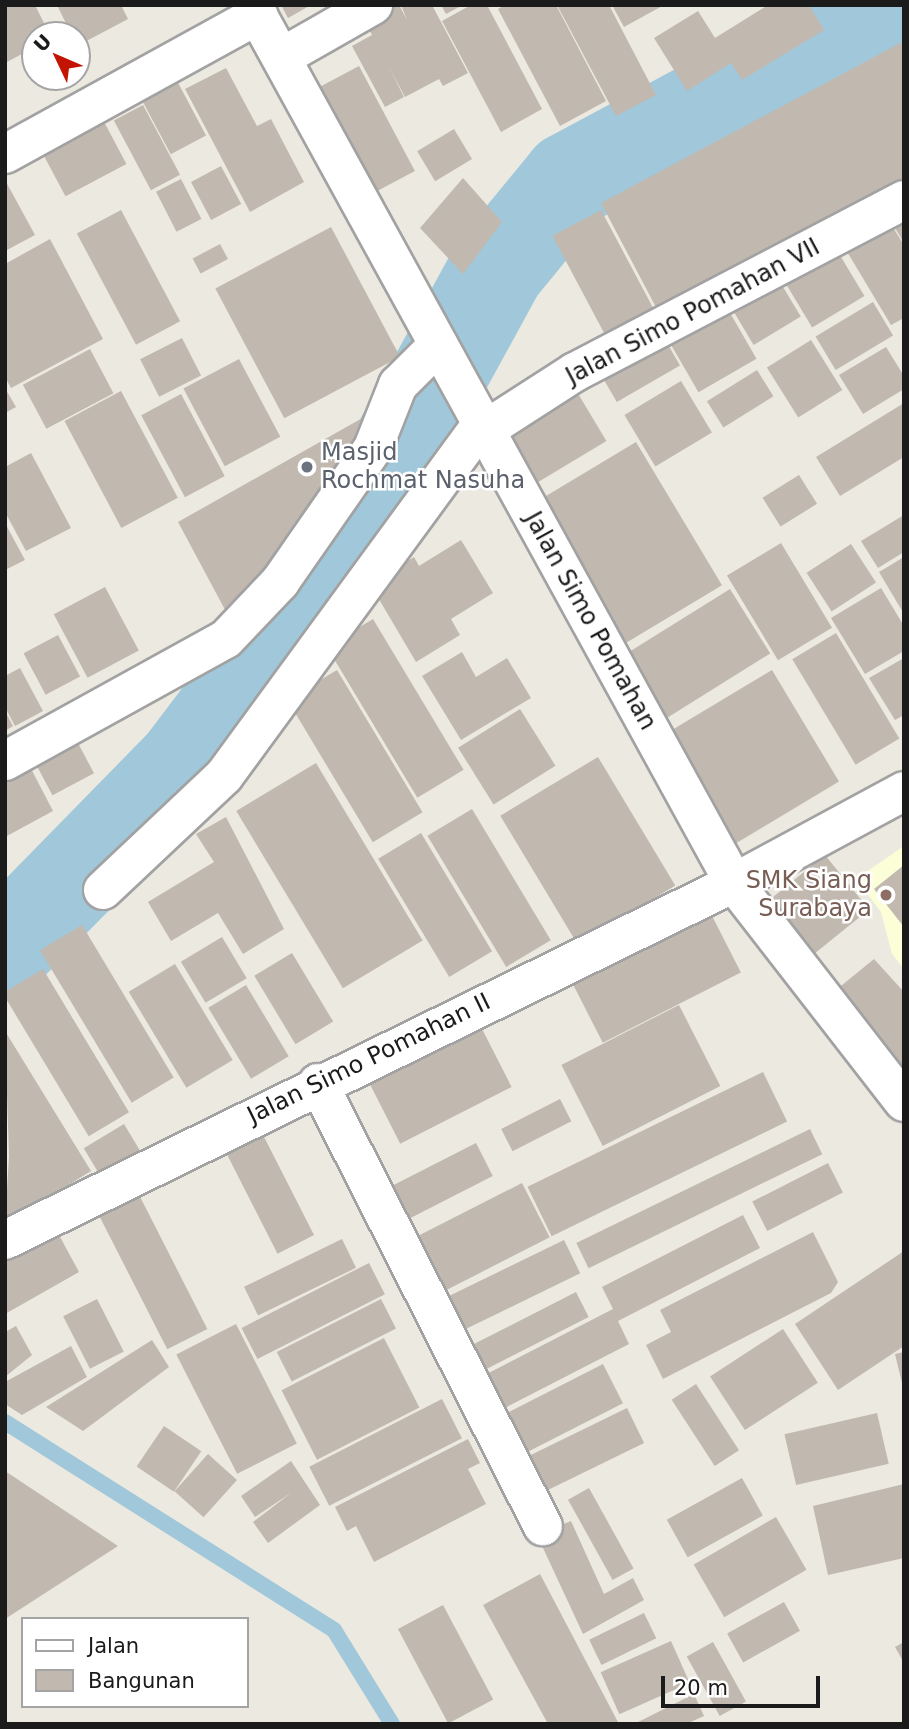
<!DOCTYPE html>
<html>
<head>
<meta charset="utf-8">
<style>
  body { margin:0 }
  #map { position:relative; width:909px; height:1729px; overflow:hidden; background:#ece9e0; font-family:"DejaVu Sans",sans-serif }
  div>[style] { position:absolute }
  .education>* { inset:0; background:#fbfed7 }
  .stream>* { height:16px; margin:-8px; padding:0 8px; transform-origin:8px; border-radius:8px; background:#a0c8da }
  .river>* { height:96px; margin:-48px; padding:0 48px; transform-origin:48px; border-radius:48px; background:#a0c8da }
  .building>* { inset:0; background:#c1b8b0; transform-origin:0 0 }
  .roads { filter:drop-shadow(2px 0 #a2a2a2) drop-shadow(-2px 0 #a2a2a2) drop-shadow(0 2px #a2a2a2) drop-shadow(0 -2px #a2a2a2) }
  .minor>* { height:38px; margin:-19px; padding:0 19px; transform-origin:19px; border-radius:19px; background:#fff }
  .dots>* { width:19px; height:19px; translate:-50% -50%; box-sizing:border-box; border:4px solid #fff; border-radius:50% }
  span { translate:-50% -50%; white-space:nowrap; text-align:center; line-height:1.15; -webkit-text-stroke:5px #fff; paint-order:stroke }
  .street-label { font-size:24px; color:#1b1b1b }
  .worship-label { font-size:24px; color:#5b616d }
  .left { translate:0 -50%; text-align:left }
  .education-label { font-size:24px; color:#785e54 }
  .right { translate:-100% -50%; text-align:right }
  .frame { position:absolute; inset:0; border:7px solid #1b1b1b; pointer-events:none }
  .legend { position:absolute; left:21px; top:1617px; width:228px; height:91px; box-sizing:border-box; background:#fff; border:2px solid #a4a4a4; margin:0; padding:9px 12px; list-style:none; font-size:21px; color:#1b1b1b }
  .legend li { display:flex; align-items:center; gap:14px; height:35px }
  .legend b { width:35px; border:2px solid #a4a4a4 }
  .north { position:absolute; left:21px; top:21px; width:70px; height:70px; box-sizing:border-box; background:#fff; border:2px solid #a4a4a4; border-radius:50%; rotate:314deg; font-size:19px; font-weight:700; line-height:28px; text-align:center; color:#1b1b1b }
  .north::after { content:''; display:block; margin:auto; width:24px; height:32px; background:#c31403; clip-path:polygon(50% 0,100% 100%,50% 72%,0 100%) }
  .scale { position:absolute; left:661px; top:1676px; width:159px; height:32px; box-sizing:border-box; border:4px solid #1b1b1b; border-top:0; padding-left:9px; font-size:21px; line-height:24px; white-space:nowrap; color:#1b1b1b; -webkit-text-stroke:5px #fff; paint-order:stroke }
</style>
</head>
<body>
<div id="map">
  <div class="education">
    <div style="clip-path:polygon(904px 846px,904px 969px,892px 954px,881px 912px,856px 879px)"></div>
  </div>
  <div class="stream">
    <div style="left:5px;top:1422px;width:389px;rotate:32.3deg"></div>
    <div style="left:334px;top:1630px;width:110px;rotate:58.3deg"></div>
  </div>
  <div class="river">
    <div style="left:5px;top:948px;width:257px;rotate:-45.6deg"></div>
    <div style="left:185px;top:764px;width:247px;rotate:-52.9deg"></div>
    <div style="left:334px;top:567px;width:340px;rotate:-61.3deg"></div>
    <div style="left:497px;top:269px;width:115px;rotate:-50.6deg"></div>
    <div style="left:570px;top:180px;width:371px;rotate:-28.2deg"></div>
  </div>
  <div class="building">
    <div style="clip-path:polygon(5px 5px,35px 5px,50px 35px,35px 35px,35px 47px,5px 63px)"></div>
    <div style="clip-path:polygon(57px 5px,121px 5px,128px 19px,77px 46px)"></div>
    <div style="clip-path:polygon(281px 5px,311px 5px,288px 18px)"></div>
    <div style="clip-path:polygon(385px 5px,399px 5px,407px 20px,401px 5px,432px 5px,468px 73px,443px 86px,439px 79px,405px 97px,389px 67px,404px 97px,385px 107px,352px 46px,372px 35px,363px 17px)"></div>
    <div style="clip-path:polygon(441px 5px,463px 5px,446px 14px)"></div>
    <div style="clip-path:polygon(471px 5px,487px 5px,542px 109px,501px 132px,442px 21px)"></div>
    <div style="clip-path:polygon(505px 5px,556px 5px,606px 101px,560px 126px,498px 9px)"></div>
    <div style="clip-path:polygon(557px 5px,609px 5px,656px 95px,616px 116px)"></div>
    <div style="clip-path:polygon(612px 5px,664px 5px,624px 27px)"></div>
    <div style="clip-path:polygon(768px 5px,809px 5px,824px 30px,742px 80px,731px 63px,687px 91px,654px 38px,698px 11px,715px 38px)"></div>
    <div style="clip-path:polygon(904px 41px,904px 179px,658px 311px,601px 203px)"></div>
    <div style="left:359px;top:66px;width:119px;height:49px;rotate:62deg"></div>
    <div style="clip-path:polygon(226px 68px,257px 126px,271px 119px,304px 182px,250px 212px,185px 89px)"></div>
    <div style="left:176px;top:79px;width:64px;height:40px;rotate:62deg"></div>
    <div style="left:143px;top:105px;width:79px;height:33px;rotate:62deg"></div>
    <div style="left:102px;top:118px;width:52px;height:69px;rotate:62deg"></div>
    <div style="left:454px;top:129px;width:35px;height:43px;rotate:59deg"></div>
    <div style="left:221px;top:166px;width:43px;height:34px;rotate:62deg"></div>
    <div style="clip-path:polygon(463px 178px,502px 222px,463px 274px,420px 228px)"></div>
    <div style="left:181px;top:179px;width:45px;height:28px;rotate:63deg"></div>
    <div style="clip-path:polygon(5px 180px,35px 235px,5px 251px)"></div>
    <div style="clip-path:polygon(904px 209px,904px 243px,889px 218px)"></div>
    <div style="left:121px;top:210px;width:126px;height:50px;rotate:62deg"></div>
    <div style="left:601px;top:210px;width:121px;height:55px;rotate:62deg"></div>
    <div style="clip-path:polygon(887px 218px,904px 245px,904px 318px,891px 325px,843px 245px)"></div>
    <div style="left:331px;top:227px;width:147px;height:131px;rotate:62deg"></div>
    <div style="clip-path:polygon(50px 239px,103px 339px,11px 388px,5px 377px,5px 264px)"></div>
    <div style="left:832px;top:242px;width:63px;height:61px;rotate:59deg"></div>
    <div style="left:220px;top:244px;width:17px;height:31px;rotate:62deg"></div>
    <div style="left:774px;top:272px;width:52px;height:55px;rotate:59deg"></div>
    <div style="left:873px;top:302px;width:39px;height:67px;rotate:59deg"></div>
    <div style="left:726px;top:306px;width:61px;height:67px;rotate:60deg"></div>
    <div style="left:663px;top:336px;width:34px;height:73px;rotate:60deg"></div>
    <div style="left:182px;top:338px;width:42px;height:47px;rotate:63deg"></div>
    <div style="left:811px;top:340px;width:59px;height:52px;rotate:58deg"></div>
    <div style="clip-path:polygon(886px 347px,904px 376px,904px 389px,863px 414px,839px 375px)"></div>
    <div style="left:90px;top:349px;width:50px;height:76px;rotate:62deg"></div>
    <div style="left:239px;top:359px;width:88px;height:63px;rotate:62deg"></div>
    <div style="left:757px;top:370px;width:31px;height:59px;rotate:58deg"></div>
    <div style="left:681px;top:381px;width:60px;height:66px;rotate:59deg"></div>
    <div style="left:574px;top:387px;width:63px;height:84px;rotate:59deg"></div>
    <div style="clip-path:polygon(5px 388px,16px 407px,5px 413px)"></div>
    <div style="left:121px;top:391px;width:121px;height:64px;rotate:62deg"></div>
    <div style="left:181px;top:394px;width:93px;height:45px;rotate:62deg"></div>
    <div style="clip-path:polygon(904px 403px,904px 457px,840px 496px,816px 457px)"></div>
    <div style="clip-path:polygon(373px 412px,301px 529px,230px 619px,178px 522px)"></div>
    <div style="left:636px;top:442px;width:167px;height:121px;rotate:59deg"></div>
    <div style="clip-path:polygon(31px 453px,71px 528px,26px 551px,5px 512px,5px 467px)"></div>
    <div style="left:799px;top:475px;width:34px;height:43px;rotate:58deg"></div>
    <div style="clip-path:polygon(904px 515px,904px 552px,878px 568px,861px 541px)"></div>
    <div style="clip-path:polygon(5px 523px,25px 560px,5px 570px)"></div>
    <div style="clip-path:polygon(461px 540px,493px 593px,451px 619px,460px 635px,416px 662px,370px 584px,414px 557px,419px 566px)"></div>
    <div style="left:781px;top:543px;width:99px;height:63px;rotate:59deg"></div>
    <div style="left:851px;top:544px;width:46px;height:53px;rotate:57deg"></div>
    <div style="clip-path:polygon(904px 557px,904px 614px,879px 572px)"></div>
    <div style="left:105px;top:587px;width:72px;height:58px;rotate:62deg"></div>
    <div style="clip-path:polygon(881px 588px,904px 626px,904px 651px,865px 674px,831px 618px)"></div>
    <div style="left:730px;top:589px;width:76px;height:129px;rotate:58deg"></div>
    <div style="left:373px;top:619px;width:176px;height:54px;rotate:59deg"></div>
    <div style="left:836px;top:633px;width:123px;height:51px;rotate:59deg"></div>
    <div style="left:58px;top:635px;width:47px;height:39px;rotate:62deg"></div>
    <div style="clip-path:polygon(462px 652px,476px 677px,507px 658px,531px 698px,461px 740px,422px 676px)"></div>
    <div style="clip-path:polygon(904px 658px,904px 715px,895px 720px,869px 678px)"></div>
    <div style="clip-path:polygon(20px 668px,43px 711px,15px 726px,5px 707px,5px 676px)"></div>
    <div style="left:337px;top:670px;width:166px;height:58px;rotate:59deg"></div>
    <div style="left:772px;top:670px;width:130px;height:123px;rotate:59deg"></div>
    <div style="left:520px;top:709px;width:67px;height:73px;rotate:58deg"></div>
    <div style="clip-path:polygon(5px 711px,13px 726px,5px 731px)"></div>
    <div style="left:71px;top:730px;width:49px;height:47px;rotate:62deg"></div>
    <div style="left:598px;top:757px;width:150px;height:114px;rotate:59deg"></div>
    <div style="clip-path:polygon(26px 759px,53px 811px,5px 837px,5px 770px)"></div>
    <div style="left:316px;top:763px;width:207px;height:93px;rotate:59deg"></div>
    <div style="left:472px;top:809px;width:153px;height:52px;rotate:59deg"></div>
    <div style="clip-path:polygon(226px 817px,284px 929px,243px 954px,218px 913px,171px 941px,148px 902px,214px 862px,196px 834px)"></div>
    <div style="left:421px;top:833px;width:138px;height:50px;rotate:59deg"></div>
    <div style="left:825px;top:855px;width:70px;height:80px;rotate:51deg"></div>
    <div style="clip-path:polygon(904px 865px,904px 927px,874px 889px)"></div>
    <div style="left:705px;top:902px;width:79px;height:155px;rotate:63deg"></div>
    <div style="left:82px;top:925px;width:178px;height:49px;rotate:59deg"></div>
    <div style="left:222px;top:937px;width:48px;height:48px;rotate:59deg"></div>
    <div style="left:292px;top:953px;width:80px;height:44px;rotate:59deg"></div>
    <div style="clip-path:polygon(874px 959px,904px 992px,904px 1099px,825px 999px)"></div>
    <div style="left:175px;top:964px;width:112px;height:54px;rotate:59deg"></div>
    <div style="left:43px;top:969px;width:167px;height:47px;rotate:59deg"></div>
    <div style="left:246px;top:985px;width:83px;height:44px;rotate:59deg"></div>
    <div style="left:679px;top:1005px;width:91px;height:132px;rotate:63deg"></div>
    <div style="left:478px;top:1021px;width:74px;height:125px;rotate:63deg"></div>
    <div style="clip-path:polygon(5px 1031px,91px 1171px,5px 1224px,9px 1156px)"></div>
    <div style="left:763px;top:1072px;width:55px;height:262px;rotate:64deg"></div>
    <div style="left:560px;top:1099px;width:25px;height:66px;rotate:63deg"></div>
    <div style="left:124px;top:1124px;width:37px;height:47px;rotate:59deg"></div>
    <div style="left:260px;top:1129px;width:119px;height:41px;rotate:63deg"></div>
    <div style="left:810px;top:1129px;width:28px;height:260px;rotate:64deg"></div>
    <div style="left:476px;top:1143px;width:37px;height:94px;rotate:63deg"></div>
    <div style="left:828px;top:1163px;width:33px;height:85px;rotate:63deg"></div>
    <div style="left:132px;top:1181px;width:166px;height:45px;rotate:63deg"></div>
    <div style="left:522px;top:1183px;width:61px;height:129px;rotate:63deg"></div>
    <div style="clip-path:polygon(743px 1215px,760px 1248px,618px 1321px,629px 1344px,493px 1414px,475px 1380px,613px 1309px,602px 1287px)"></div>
    <div style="clip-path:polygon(52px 1222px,79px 1272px,5px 1314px,5px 1248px)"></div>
    <div style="clip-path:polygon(813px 1232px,838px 1282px,831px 1293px,663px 1379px,646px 1345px,671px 1332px,660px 1310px)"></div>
    <div style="left:342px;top:1239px;width:32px;height:109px;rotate:64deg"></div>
    <div style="left:564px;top:1240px;width:37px;height:132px;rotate:64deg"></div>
    <div style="clip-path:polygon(904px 1251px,904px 1346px,838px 1390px,795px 1324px)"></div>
    <div style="left:369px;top:1263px;width:35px;height:143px;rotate:63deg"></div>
    <div style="left:576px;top:1292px;width:28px;height:129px;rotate:63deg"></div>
    <div style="left:97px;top:1299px;width:59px;height:38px;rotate:63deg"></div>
    <div style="left:381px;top:1299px;width:33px;height:117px;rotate:63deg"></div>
    <div style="left:236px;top:1324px;width:134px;height:67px;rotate:63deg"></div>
    <div style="clip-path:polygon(16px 1326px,32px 1355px,5px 1377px,5px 1332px)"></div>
    <div style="left:783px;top:1329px;width:64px;height:87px;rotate:57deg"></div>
    <div style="left:384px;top:1338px;width:78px;height:115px;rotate:63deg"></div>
    <div style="clip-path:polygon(152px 1340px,169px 1367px,83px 1431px,46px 1407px)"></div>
    <div style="clip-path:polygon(71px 1346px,87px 1377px,22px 1415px,5px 1404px,5px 1382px)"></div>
    <div style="clip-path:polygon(904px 1352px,904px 1387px,903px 1387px,895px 1354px)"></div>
    <div style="left:603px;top:1364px;width:44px;height:121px;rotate:63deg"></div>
    <div style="left:696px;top:1384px;width:79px;height:29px;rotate:57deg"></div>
    <div style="left:442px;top:1399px;width:44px;height:149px;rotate:63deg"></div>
    <div style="left:627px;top:1408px;width:39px;height:111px;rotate:64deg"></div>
    <div style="left:877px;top:1413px;width:52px;height:95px;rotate:77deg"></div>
    <div style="left:164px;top:1426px;width:45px;height:49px;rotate:34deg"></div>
    <div style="clip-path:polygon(468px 1439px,480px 1463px,468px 1469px,486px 1504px,374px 1562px,356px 1526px,347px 1531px,335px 1507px)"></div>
    <div style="left:208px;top:1454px;width:39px;height:50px;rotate:42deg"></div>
    <div style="clip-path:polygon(291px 1461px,320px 1505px,268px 1543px,253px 1522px,291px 1493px,255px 1517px,241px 1496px)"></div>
    <div style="clip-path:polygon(5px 1471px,118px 1546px,5px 1619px)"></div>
    <div style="left:742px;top:1478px;width:43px;height:86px;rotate:61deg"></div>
    <div style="clip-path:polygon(904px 1484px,904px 1558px,828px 1575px,813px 1506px)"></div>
    <div style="left:589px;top:1488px;width:92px;height:24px;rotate:61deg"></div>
    <div style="left:776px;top:1517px;width:61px;height:95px;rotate:60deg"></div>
    <div style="clip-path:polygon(571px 1521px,604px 1594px,633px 1578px,644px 1600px,583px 1634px,537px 1535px)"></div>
    <div style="clip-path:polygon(540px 1574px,619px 1724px,548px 1724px,483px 1605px)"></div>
    <div style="left:784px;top:1602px;width:33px;height:65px;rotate:61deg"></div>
    <div style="left:443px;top:1605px;width:107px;height:51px;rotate:62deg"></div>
    <div style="left:644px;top:1613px;width:28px;height:61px;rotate:64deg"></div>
    <div style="left:671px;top:1641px;width:46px;height:77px;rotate:66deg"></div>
    <div style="left:713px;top:1642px;width:68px;height:30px;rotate:61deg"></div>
    <div style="clip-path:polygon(904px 1642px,904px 1663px,895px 1647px)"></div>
    <div style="clip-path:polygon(694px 1694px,704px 1716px,686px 1724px,634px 1724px)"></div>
  </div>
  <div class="roads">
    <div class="minor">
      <div style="left:252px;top:5px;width:1002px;rotate:61.23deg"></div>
      <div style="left:734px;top:883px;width:277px;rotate:52.2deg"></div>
      <div style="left:282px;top:57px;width:105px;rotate:-29.7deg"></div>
      <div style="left:5px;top:154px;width:289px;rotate:-28.8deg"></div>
      <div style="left:485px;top:430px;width:107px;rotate:-32.8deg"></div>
      <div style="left:575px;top:372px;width:371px;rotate:-27.6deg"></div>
      <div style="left:5px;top:761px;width:252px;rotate:-28.9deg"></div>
      <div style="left:226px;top:639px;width:79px;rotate:-46.5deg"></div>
      <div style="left:280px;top:582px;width:163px;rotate:-55.2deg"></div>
      <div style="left:373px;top:448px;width:68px;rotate:-68.4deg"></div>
      <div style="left:398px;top:385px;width:57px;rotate:-45deg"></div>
      <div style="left:103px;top:890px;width:166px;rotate:-43.3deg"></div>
      <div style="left:224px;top:776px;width:436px;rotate:-53.8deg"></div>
      <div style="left:318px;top:1083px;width:497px;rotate:63.1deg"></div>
      <div style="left:5px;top:1240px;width:812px;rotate:-26.09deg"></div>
      <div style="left:734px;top:883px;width:193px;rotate:-28.4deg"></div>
    </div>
  </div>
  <div class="dots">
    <div style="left:307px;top:467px;background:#6b7280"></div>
    <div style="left:886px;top:895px;background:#8d6e63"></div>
  </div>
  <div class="street-label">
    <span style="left:693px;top:312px;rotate:-28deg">Jalan Simo Pomahan VII</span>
    <span style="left:590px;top:621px;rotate:61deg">Jalan Simo Pomahan</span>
    <span style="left:369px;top:1059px;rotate:-26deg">Jalan Simo Pomahan II</span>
  </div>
  <div class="worship-label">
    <span class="left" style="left:321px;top:467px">Masjid<br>Rochmat Nasuha</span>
  </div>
  <div class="education-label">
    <span class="right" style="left:872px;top:895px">SMK Siang<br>Surabaya</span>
  </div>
  <div class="frame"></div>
  <ul class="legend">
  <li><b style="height:9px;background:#fff"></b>Jalan</li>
  <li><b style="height:19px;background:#c1b8b0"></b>Bangunan</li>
  </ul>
  <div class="north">U</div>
  <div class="scale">20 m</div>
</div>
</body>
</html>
